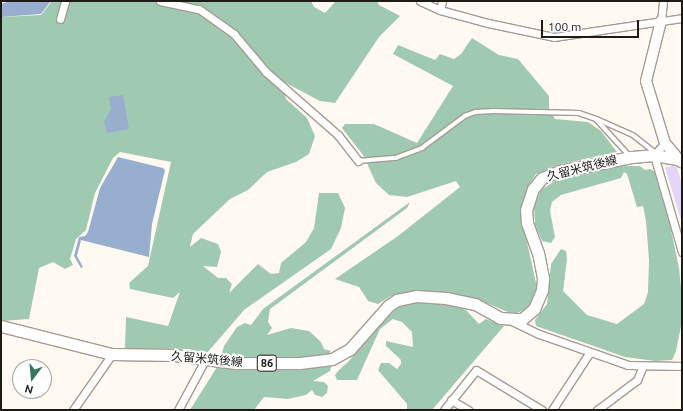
<!DOCTYPE html>
<html>
<head>
<meta charset="utf-8">
<style>
  body { margin:0 }
  #map { position:relative; width:683px; height:411px; overflow:hidden; background:#fff9f2; font-family:Ubuntu,"Noto Sans JP",sans-serif }
  div>[style] { position:absolute }
  .forest>* { inset:0; background:#a0c9b2 }
  .water>* { inset:0; background:#97aece }
  .building>* { inset:0; background:#e3d4f9 }
  .roads { filter:drop-shadow(1px 0 #a59c91) drop-shadow(-1px 0 #a59c91) drop-shadow(0 1px #a59c91) drop-shadow(0 -1px #a59c91) }
  .lane>* { height:3.5px; margin:-1.75px; padding:0 1.75px; transform-origin:1.75px; border-radius:1.75px; background:#fff }
  .street>* { height:7px; margin:-3.5px; padding:0 3.5px; transform-origin:3.5px; border-radius:3.5px; background:#fff }
  .secondary>* { height:10px; margin:-5px; padding:0 5px; transform-origin:5px; border-radius:5px; background:#fff }
  .primary>* { height:11px; margin:-5.5px; padding:0 5.5px; transform-origin:5.5px; border-radius:5.5px; background:#fff }
  span { translate:-50% -50%; white-space:nowrap; text-align:center; line-height:1.15; -webkit-text-stroke:3.5px #fff; paint-order:stroke }
  .shield-label span { padding:1px 3px; background:#fff; border:1px solid; border-radius:3px; -webkit-text-stroke-width:0 }
  .shield-label { font-size:11px; color:#1e1b17; font-weight:700 }
  .street-label { font-size:12px; color:#1e1b17 }
  .frame { position:absolute; inset:0; border:2px solid #1e1b17; pointer-events:none }
  .north { position:absolute; left:12px; top:359px; width:40px; height:40px; box-sizing:border-box; background:#fff; border:1px solid #a5a4a2; border-radius:50%; rotate:196deg; font-size:11px; font-weight:700; line-height:16px; text-align:center; color:#1e1b17 }
  .north::after { content:''; display:block; margin:auto; width:14px; height:18px; background:#39745e; clip-path:polygon(50% 0,100% 100%,50% 72%,0 100%) }
  .scale { position:absolute; left:541px; top:20px; width:98px; height:18px; box-sizing:border-box; border:2px solid #1e1b17; border-top:0; padding-left:5px; font-size:12px; line-height:14px; white-space:nowrap; color:#1e1b17; -webkit-text-stroke:3px #fff; paint-order:stroke }
</style>
</head>
<body>
<div id="map">
  <div class="forest">
    <div style="clip-path:polygon(52px 1px,311px 1px,314px 7px,325px 13px,336px 1px,377px 1px,379px 5px,400px 16px,379px 37px,335px 103px,320px 101px,282px 81px,286px 99px,307px 118px,315px 136px,309px 154px,296px 162px,267px 172px,248px 190px,230px 199px,193px 234px,190px 247px,201px 238px,218px 244px,221px 252px,217px 267px,203px 266px,218px 278px,226px 278px,232px 284px,229px 293px,258px 264px,271px 274px,279px 273px,281px 263px,306px 242px,314px 228px,319px 193px,338px 193px,345px 208px,341px 228px,331px 249px,244px 310px,207px 353px,188px 349px,125px 348px,126px 317px,168px 326px,180px 292px,173px 298px,130px 289px,129px 283px,148px 266px,171px 162px,120px 152px,113px 158px,95px 193px,86px 230px,76px 239px,70px 259px,73px 265px,65px 269px,53px 262px,39px 268px,29px 319px,1px 321px,1px 17px,41px 15px)"></div>
    <div style="clip-path:polygon(472px 38px,499px 55px,518px 59px,549px 96px,549px 108px,555px 119px,588px 122px,601px 131px,617px 152px,557px 165px,536px 174px,526px 190px,520px 211px,537px 287px,532px 302px,526px 309px,517px 313px,508px 312px,477px 299px,427px 291px,391px 296px,378px 304px,368px 301px,359px 287px,335px 279px,398px 236px,460px 187px,456px 181px,407px 197px,389px 195px,376px 183px,363px 155px,342px 128px,345px 124px,374px 124px,417px 143px,453px 86px,393px 54px,398px 45px,435px 60px,440px 54px,454px 59px,461px 54px)"></div>
    <div style="clip-path:polygon(625px 166px,640px 166px,645px 170px,650px 169px,656px 172px,666px 206px,679px 268px,682px 298px,681px 326px,676px 351px,672px 360px,655px 361px,625px 357px,536px 326px,535px 320px,547px 304px,551px 264px,561px 249px,566px 251px,567px 259px,563px 291px,587px 315px,617px 324px,644px 304px,648px 292px,649px 260px,646px 221px,643px 206px,637px 207px,627px 174px,624px 172px,621px 178px,561px 195px,552px 202px,550px 211px,555px 237px,551px 243px,542px 241px,535px 224px,534px 207px,541px 190px,555px 181px,594px 170px)"></div>
    <div style="clip-path:polygon(410px 202px,407px 208px,270px 309px,268px 322px,272px 328px,267px 335px,291px 328px,309px 331px,321px 342px,324px 349px,331px 351px,327px 356px,316px 359px,221px 357px,224px 346px,237px 327px,245px 323px,251px 325px,263px 309px)"></div>
    <div style="clip-path:polygon(414px 302px,445px 302px,466px 310px,479px 324px,486px 319px,504px 326px,432px 410px,407px 410px,407px 404px,378px 370px,381px 363px,389px 363px,397px 369px,401px 364px,401px 360px,386px 346px,386px 341px,413px 347px,412px 332px,402px 322px,393px 319px,380px 329px,357px 380px,337px 380px,335px 375px,339px 370px,348px 362px,381px 323px,398px 307px)"></div>
    <div style="clip-path:polygon(321px 365px,331px 367px,330px 371px,313px 381px,324px 382px,328px 386px,327px 393px,322px 397px,315px 395px,312px 390px,306px 395px,288px 399px,264px 397px,254px 410px,190px 410px,217px 367px,304px 369px)"></div>
  </div>
  <div class="water">
    <div style="clip-path:polygon(10px 1px,51px 1px,41px 14px,1px 17px,1px 4px)"></div>
    <div style="clip-path:polygon(123px 95px,129px 129px,107px 133px,104px 122px,111px 109px,109px 97px)"></div>
    <div style="clip-path:polygon(118px 157px,163px 168px,165px 170px,152px 224px,149px 257px,81px 240px,77px 256px,83px 267px,81px 268px,74px 256px,79px 237px,85px 236px,88px 232px,100px 188px)"></div>
  </div>
  <div class="building">
    <div style="clip-path:polygon(673px 166px,677px 167px,682px 184px,682px 223px,665px 167px)"></div>
  </div>
  <div class="roads">
    <div class="lane">
      <div style="left:597px;top:119px;width:39px;rotate:24deg"></div>
      <div style="left:633px;top:135px;width:28px;rotate:38deg"></div>
      <div style="left:358px;top:161px;width:38px;rotate:-5deg"></div>
      <div style="left:396px;top:158px;width:28px;rotate:-21deg"></div>
      <div style="left:422px;top:148px;width:54px;rotate:-36.7deg"></div>
      <div style="left:465px;top:116px;width:12px;rotate:-20deg"></div>
      <div style="left:476px;top:112px;width:17px;rotate:-3deg"></div>
      <div style="left:493px;top:111px;width:86px;rotate:1.3deg"></div>
      <div style="left:579px;top:113px;width:18px;rotate:19deg"></div>
      <div style="left:596px;top:119px;width:49px;rotate:47.5deg"></div>
    </div>
    <div class="street">
      <div style="left:160px;top:1px;width:40px;rotate:12deg"></div>
      <div style="left:199px;top:9px;width:43px;rotate:35.5deg"></div>
      <div style="left:234px;top:34px;width:50px;rotate:49.9deg"></div>
      <div style="left:266px;top:72px;width:96px;rotate:41.2deg"></div>
      <div style="left:338px;top:135px;width:33px;rotate:52deg"></div>
      <div style="left:420px;top:1px;width:22px;rotate:24deg"></div>
      <div style="left:440px;top:10px;width:50px;rotate:15.2deg"></div>
      <div style="left:488px;top:23px;width:67px;rotate:12deg"></div>
      <div style="left:554px;top:37px;width:129px;rotate:-8.4deg"></div>
      <div style="left:440px;top:10px;width:9px;rotate:-77deg"></div>
      <div style="left:60px;top:19px;width:19px;rotate:-74deg"></div>
      <div style="left:661px;top:21px;width:20px;rotate:-84deg"></div>
      <div style="left:665px;top:143px;width:16px;rotate:133deg"></div>
      <div style="left:654px;top:155px;width:101px;rotate:73.9deg"></div>
      <div style="left:512px;top:321px;width:30px;rotate:26deg"></div>
      <div style="left:539px;top:334px;width:94px;rotate:19.2deg"></div>
      <div style="left:628px;top:365px;width:54px;rotate:1.1deg"></div>
      <div style="left:451px;top:400px;width:20px;rotate:30deg"></div>
      <div style="left:73px;top:410px;width:68px;rotate:-55.1deg"></div>
      <div style="left:178px;top:410px;width:57px;rotate:-61.6deg"></div>
      <div style="left:444px;top:410px;width:51px;rotate:-51.3deg"></div>
      <div style="left:476px;top:370px;width:77px;rotate:31.2deg"></div>
      <div style="left:552px;top:410px;width:69px;rotate:-56.8deg"></div>
      <div style="left:597px;top:410px;width:50px;rotate:-36.9deg"></div>
      <div style="left:637px;top:380px;width:15px;rotate:-67deg"></div>
    </div>
    <div class="secondary">
      <div style="left:661px;top:21px;width:62px;rotate:104deg"></div>
      <div style="left:646px;top:81px;width:65px;rotate:73deg"></div>
      <div style="left:665px;top:143px;width:25px;rotate:50deg"></div>
    </div>
    <div class="primary">
      <div style="left:1px;top:326px;width:114px;rotate:14.2deg"></div>
      <div style="left:112px;top:354px;width:63px;rotate:0.9deg"></div>
      <div style="left:175px;top:355px;width:61px;rotate:7.6deg"></div>
      <div style="left:235px;top:363px;width:65px"></div>
      <div style="left:300px;top:363px;width:32px;rotate:-7deg"></div>
      <div style="left:332px;top:359px;width:21px;rotate:-29deg"></div>
      <div style="left:350px;top:349px;width:57px;rotate:-48.5deg"></div>
      <div style="left:388px;top:306px;width:11px;rotate:-34deg"></div>
      <div style="left:397px;top:300px;width:19px;rotate:-12deg"></div>
      <div style="left:416px;top:296px;width:30px;rotate:4deg"></div>
      <div style="left:446px;top:298px;width:30px;rotate:12deg"></div>
      <div style="left:475px;top:304px;width:29px;rotate:29deg"></div>
      <div style="left:500px;top:318px;width:22px;rotate:3deg"></div>
      <div style="left:522px;top:319px;width:16px;rotate:-40deg"></div>
      <div style="left:534px;top:309px;width:21px;rotate:-67deg"></div>
      <div style="left:542px;top:290px;width:12px;rotate:-85deg"></div>
      <div style="left:543px;top:278px;width:25px;rotate:-101deg"></div>
      <div style="left:538px;top:253px;width:32px;rotate:-110deg"></div>
      <div style="left:527px;top:223px;width:13px;rotate:-94deg"></div>
      <div style="left:526px;top:210px;width:22px;rotate:-72deg"></div>
      <div style="left:533px;top:189px;width:14px;rotate:-51deg"></div>
      <div style="left:542px;top:178px;width:18px;rotate:-22deg"></div>
      <div style="left:559px;top:171px;width:74px;rotate:-10.9deg"></div>
      <div style="left:632px;top:157px;width:22px;rotate:-5deg"></div>
      <div style="left:654px;top:155px;width:28px;rotate:10deg"></div>
    </div>
  </div>
  <div class="shield-label">
    <span style="left:267px;top:363px">86</span>
  </div>
  <div class="street-label">
    <span style="left:582px;top:168px;rotate:-14deg">久留米筑後線</span>
    <span style="left:207px;top:359px;rotate:5deg">久留米筑後線</span>
  </div>
  <div class="frame"></div>
  <div class="north">N</div>
  <div class="scale">100 m</div>
</div>
</body>
</html>
